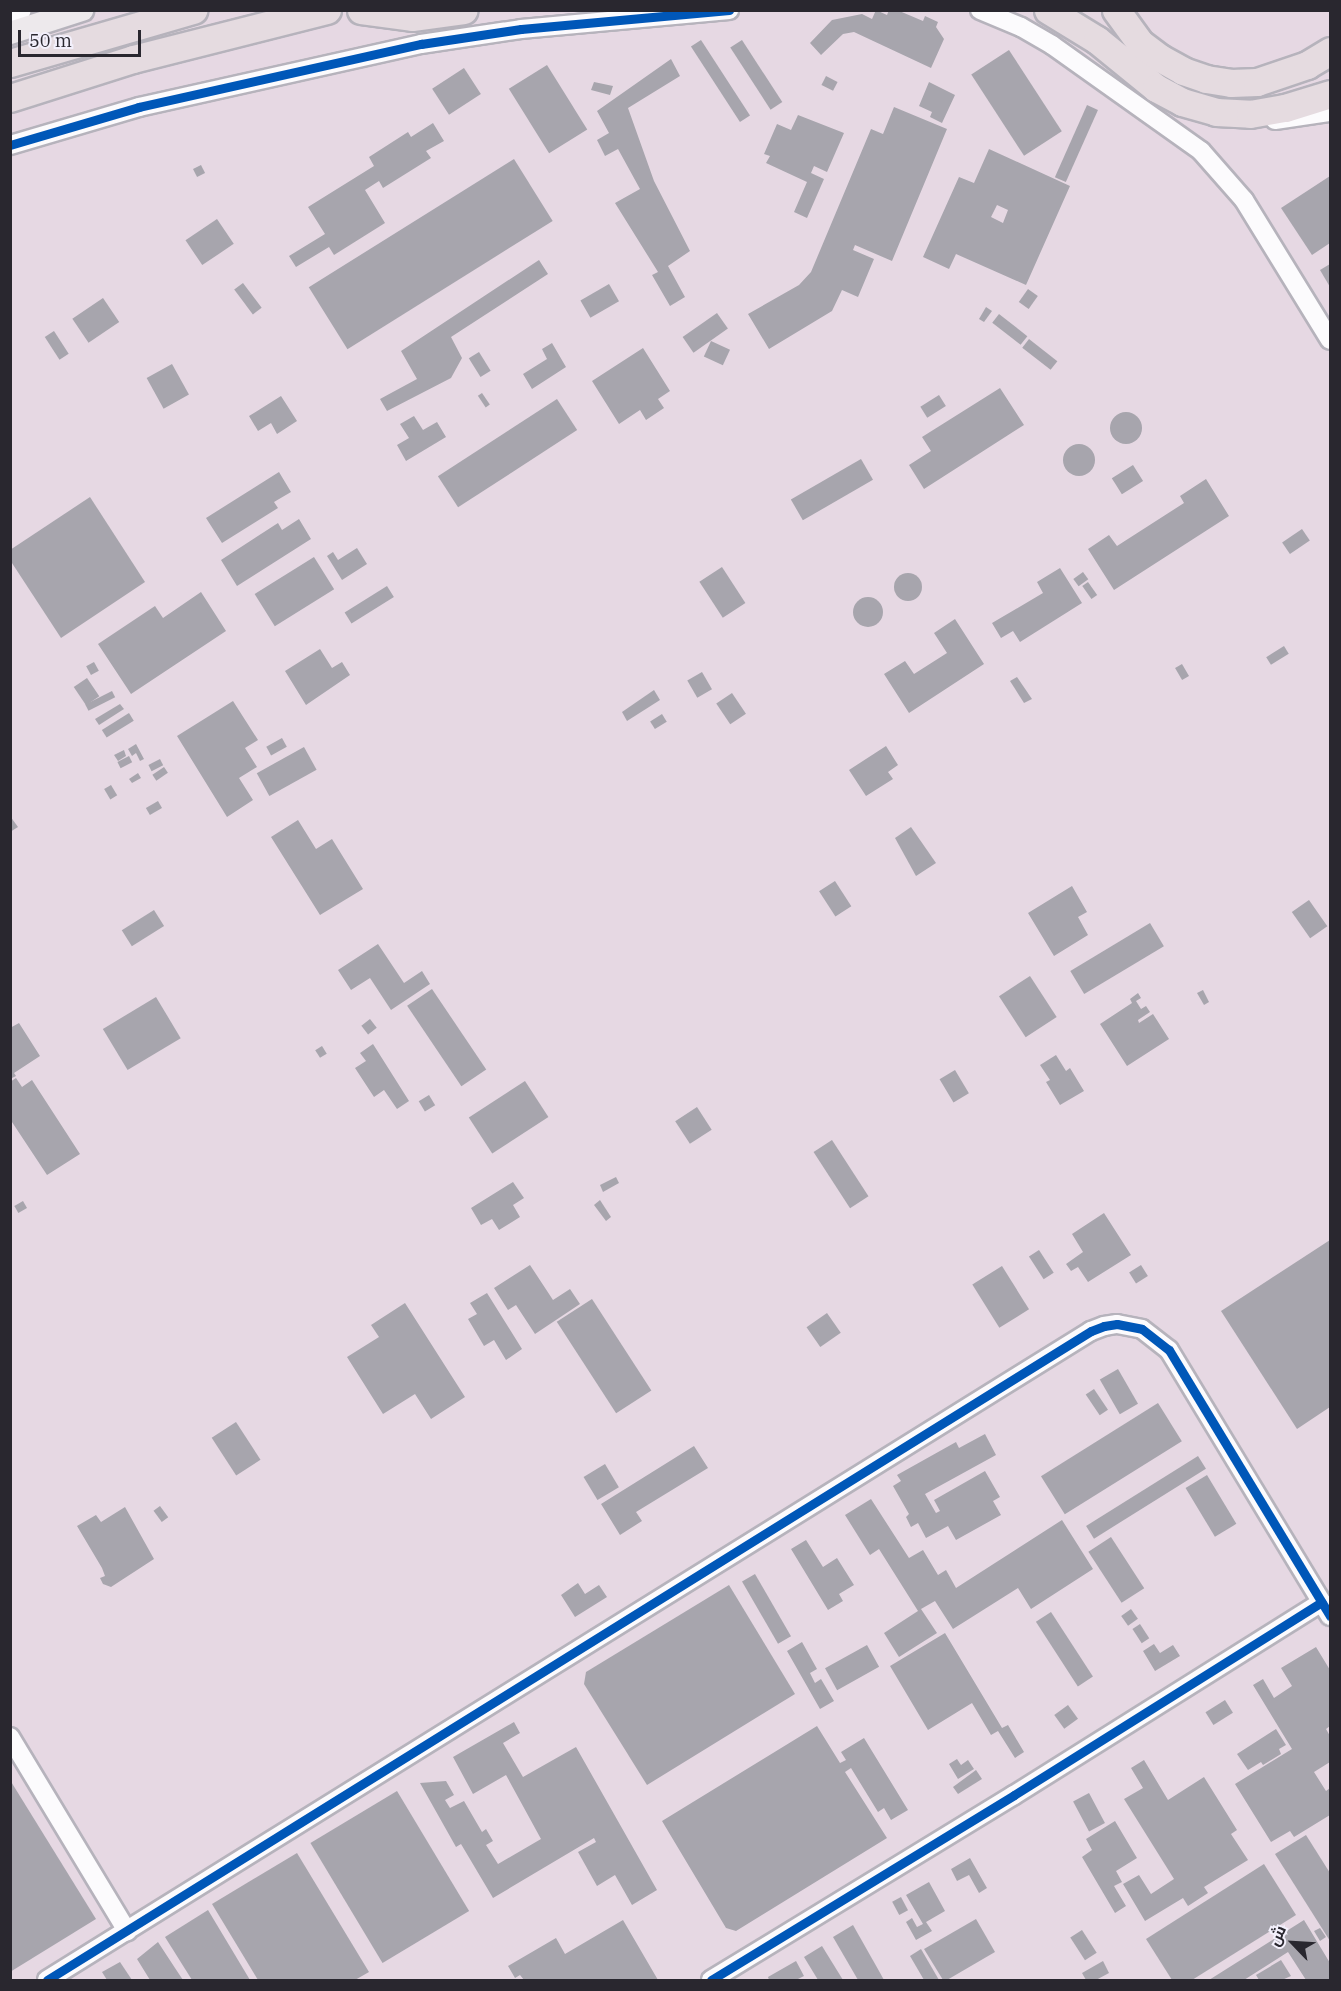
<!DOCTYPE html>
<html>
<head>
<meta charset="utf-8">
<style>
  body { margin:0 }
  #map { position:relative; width:1341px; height:1991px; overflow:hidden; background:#e9e6f1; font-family:"IBM Plex Serif",Cairo,serif }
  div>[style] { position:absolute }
  .industrial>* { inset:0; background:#e6d8e3; transform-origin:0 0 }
  .building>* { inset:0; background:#a7a5ad; transform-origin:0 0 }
  .round { border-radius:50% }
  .roads { filter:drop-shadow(2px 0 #b6b3bc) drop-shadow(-2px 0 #b6b3bc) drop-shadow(0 2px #b6b3bc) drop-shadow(0 -2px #b6b3bc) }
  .minor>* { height:18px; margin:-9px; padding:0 9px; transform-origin:9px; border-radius:9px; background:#fcfbfd }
  .major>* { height:22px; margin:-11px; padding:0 11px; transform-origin:11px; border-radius:11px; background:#ede9ec }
  .highway>* { height:27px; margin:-13.5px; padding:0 13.5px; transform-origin:13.5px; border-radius:13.5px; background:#e5dbe0 }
  .cycleway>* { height:9px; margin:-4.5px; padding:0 4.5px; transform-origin:4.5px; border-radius:4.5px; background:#0057b8 }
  span { translate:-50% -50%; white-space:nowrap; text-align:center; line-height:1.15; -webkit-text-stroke:6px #f3f0fc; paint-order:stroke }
  .frame { position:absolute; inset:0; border:12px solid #29272f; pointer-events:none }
  .north { position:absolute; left:1263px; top:1913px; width:60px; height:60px; -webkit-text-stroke:4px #f3f0fc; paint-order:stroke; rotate:295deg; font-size:16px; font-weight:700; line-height:24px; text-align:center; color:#29272f }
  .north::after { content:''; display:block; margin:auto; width:21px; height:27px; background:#29272f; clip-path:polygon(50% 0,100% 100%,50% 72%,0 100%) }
  .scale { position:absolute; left:18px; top:30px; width:123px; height:27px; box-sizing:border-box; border:3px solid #29272f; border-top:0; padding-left:8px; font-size:18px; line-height:21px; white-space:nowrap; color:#29272f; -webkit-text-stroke:4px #f3f0fc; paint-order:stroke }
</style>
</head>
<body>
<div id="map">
  <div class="industrial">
    <div style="left:11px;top:11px;width:1319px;height:1969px"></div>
  </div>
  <div class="building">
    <div style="clip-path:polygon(876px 10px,887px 15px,889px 10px,897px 10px,923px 21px,925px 16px,938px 22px,936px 27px,944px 39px,931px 68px,854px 32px,843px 34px,821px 55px,810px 43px,832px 20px,862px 14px,872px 19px)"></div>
    <div style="left:701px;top:40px;width:90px;height:12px;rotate:57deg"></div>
    <div style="left:742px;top:40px;width:74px;height:14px;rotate:57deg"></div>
    <div style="left:1009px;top:50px;width:97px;height:45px;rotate:57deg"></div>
    <div style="clip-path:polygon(671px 59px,680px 76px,628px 108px,654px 181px,690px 251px,668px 266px,685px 297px,670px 306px,652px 275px,658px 272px,615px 203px,640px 189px,618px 149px,605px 156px,597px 140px,609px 133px,597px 111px)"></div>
    <div style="left:547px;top:65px;width:76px;height:45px;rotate:58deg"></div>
    <div style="left:464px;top:68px;width:31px;height:38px;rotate:57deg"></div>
    <div style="left:826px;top:76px;width:13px;height:10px;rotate:27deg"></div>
    <div style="clip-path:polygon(594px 82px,613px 86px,610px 95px,591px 90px)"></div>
    <div style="clip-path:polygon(929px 82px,955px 95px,942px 123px,930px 117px,932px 112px,919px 106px)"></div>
    <div style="left:1087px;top:105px;width:12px;height:79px;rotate:24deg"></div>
    <div style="clip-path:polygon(894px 107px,947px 129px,892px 261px,855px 245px,853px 250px,874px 259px,858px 297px,842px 290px,832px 311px,769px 349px,748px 314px,799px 285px,811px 272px,871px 129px,883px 134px)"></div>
    <div style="clip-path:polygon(798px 115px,844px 133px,827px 172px,814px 166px,811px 173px,824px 179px,807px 218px,794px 212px,807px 182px,766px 163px,770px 156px,764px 154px,777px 124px,791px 130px)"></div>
    <div style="clip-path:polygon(433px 123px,444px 141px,426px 151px,431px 158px,383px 188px,379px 181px,365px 190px,385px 223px,334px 255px,329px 247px,296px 267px,289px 256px,325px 234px,308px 207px,374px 166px,369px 157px,408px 132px,411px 137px)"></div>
    <div style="clip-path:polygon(evenodd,989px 149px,1070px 186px,1026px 285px,956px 254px,949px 269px,923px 257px,959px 177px,974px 183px,989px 149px,997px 205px,1008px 210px,1003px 223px,991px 217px,997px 205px)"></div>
    <div style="left:514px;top:159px;width:73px;height:242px;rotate:58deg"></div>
    <div style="left:201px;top:165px;width:9px;height:9px;rotate:63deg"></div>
    <div style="clip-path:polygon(1330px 176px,1330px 243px,1312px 255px,1281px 208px)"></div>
    <div style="left:217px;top:219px;width:30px;height:38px;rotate:56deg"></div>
    <div style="clip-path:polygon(539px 260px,548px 274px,451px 337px,462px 358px,451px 378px,387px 411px,380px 399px,417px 379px,401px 351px)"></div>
    <div style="clip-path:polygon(1330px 264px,1330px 287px,1320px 270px)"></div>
    <div style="left:243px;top:283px;width:31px;height:11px;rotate:53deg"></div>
    <div style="left:609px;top:284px;width:20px;height:33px;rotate:60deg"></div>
    <div style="left:1028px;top:289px;width:12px;height:16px;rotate:35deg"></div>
    <div style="left:103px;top:298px;width:29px;height:37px;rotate:56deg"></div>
    <div style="clip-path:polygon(986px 307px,992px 311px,984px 322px,979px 319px)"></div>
    <div style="left:717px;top:313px;width:19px;height:42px;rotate:55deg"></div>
    <div style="left:999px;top:314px;width:36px;height:11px;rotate:38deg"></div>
    <div style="left:54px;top:331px;width:27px;height:11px;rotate:57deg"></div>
    <div style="left:1029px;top:339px;width:36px;height:11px;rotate:38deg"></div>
    <div style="left:711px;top:341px;width:21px;height:17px;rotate:25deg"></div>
    <div style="clip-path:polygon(552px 343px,566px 367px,532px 389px,523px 374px,547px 359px,542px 349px)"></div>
    <div style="clip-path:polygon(643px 348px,670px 391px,658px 399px,664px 408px,646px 420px,640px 410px,619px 424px,592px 381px)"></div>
    <div style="left:479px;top:352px;width:22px;height:12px;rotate:58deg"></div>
    <div style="left:172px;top:364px;width:35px;height:29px;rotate:61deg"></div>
    <div style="clip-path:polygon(1000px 388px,1024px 425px,924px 489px,909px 465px,931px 451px,922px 437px)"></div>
    <div style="left:482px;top:393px;width:14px;height:5px;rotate:56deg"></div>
    <div style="left:939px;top:395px;width:13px;height:22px;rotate:58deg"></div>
    <div style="clip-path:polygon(281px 396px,297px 421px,277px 434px,271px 423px,258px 431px,249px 416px)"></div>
    <div style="left:557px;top:399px;width:37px;height:142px;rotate:57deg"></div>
    <div class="round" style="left:1110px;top:412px;width:32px;height:32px"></div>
    <div style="clip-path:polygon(414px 416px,423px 430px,437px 422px,446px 437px,406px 461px,397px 445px,409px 438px,400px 424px)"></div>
    <div class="round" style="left:1063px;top:444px;width:32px;height:32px"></div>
    <div style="left:861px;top:459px;width:24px;height:81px;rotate:60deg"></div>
    <div style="left:1133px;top:465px;width:19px;height:25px;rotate:58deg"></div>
    <div style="clip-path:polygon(279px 472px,291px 492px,274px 502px,278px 508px,222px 543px,206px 518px)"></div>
    <div style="clip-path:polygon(1206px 479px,1229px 516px,1114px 590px,1088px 549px,1109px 535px,1117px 546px,1184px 503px,1180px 496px)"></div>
    <div style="clip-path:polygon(90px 497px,145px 582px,61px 638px,10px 560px,10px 550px)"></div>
    <div style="clip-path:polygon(299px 519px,311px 539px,237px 586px,221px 560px,278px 523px,282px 530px)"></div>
    <div style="left:1302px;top:529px;width:14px;height:24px;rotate:56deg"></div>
    <div style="clip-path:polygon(357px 548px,367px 564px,342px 580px,327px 556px,333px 552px,338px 560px)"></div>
    <div style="left:314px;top:557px;width:38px;height:70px;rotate:58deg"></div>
    <div style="left:722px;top:567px;width:43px;height:27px;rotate:57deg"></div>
    <div style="clip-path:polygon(1060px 568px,1082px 603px,1020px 642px,1013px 631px,1001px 638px,992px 623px,1043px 593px,1037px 582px)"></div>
    <div style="left:1083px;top:572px;width:9px;height:12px;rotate:54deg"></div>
    <div class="round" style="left:894px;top:573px;width:28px;height:28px"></div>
    <div style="left:1088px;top:582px;width:16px;height:7px;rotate:55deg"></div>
    <div style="left:387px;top:586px;width:13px;height:50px;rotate:58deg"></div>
    <div style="clip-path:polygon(201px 592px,226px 631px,131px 694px,98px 644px,155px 606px,163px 618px)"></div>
    <div class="round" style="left:853px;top:597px;width:30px;height:30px"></div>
    <div style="clip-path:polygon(955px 619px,984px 664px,909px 713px,884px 674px,905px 661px,914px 674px,947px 653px,934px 633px)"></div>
    <div style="left:1284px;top:646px;width:9px;height:21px;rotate:58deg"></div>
    <div style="clip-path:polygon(320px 649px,332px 668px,342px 662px,350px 675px,306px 705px,285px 671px)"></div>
    <div style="left:94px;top:662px;width:10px;height:9px;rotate:61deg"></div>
    <div style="left:1182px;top:664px;width:14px;height:8px;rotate:60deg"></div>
    <div style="left:702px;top:672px;width:20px;height:17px;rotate:60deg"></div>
    <div style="clip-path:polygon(1017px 677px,1032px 699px,1024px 703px,1010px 681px)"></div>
    <div style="left:87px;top:678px;width:22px;height:16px;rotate:56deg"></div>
    <div style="clip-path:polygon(654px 690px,660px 700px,627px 721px,622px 712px)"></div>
    <div style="left:112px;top:691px;width:7px;height:30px;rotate:63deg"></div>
    <div style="left:732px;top:693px;width:25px;height:19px;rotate:56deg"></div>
    <div style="clip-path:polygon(233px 701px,258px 740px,245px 748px,257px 767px,239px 778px,253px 800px,227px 817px,177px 736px)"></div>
    <div style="clip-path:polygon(120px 704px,124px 709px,99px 725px,95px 719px)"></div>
    <div style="left:129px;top:713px;width:9px;height:32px;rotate:58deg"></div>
    <div style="left:662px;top:714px;width:9px;height:14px;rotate:58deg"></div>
    <div style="left:282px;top:738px;width:10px;height:18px;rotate:61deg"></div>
    <div style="clip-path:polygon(136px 744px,144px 759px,140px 761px,136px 753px,132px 756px,128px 749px)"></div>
    <div style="clip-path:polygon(886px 746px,898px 765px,888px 772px,893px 779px,866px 796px,849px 770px)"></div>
    <div style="left:304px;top:747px;width:26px;height:54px;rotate:61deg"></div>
    <div style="clip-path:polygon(124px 750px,126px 756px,118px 761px,114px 755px)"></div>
    <div style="left:129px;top:756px;width:7px;height:13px;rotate:63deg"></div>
    <div style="left:160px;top:759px;width:7px;height:13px;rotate:63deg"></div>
    <div style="left:164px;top:767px;width:7px;height:14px;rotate:56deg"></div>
    <div style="clip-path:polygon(138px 773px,141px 778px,132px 783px,129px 779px)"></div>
    <div style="left:111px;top:785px;width:12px;height:8px;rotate:59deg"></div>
    <div style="left:158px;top:801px;width:8px;height:14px;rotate:60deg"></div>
    <div style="clip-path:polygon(10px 816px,18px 827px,10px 832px)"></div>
    <div style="clip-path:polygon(298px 820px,316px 849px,332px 839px,363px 889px,320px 915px,271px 837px)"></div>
    <div style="clip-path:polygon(911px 827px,936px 863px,916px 876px,895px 838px)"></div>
    <div style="left:835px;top:881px;width:30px;height:19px;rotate:57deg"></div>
    <div style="clip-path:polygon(1072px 886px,1087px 912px,1078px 917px,1088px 935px,1054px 956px,1028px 913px)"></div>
    <div style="left:1309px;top:900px;width:32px;height:21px;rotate:55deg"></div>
    <div style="left:154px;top:910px;width:19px;height:38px;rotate:58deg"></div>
    <div style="left:1150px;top:923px;width:27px;height:93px;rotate:59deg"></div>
    <div style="clip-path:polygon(378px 944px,404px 983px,422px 971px,430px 984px,391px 1010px,370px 978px,351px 990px,338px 970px)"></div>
    <div style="left:1030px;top:976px;width:49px;height:37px;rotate:57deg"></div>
    <div style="left:432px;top:989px;width:97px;height:30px;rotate:56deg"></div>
    <div style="clip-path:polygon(1203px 990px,1209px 1002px,1204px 1005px,1197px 993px)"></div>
    <div style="clip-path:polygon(1138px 993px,1141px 998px,1136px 1001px,1141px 1009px,1146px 1006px,1150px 1012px,1138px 1020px,1139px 1023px,1153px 1014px,1169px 1039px,1127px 1066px,1100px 1024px,1132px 1003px,1130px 999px)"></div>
    <div style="left:156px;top:997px;width:48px;height:62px;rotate:59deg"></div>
    <div style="left:370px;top:1019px;width:11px;height:11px;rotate:52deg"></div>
    <div style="clip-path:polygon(19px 1023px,40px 1056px,14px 1073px,16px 1076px,10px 1079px,10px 1028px)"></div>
    <div style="clip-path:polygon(373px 1044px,409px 1101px,397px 1109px,384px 1090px,374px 1097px,355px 1068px,366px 1061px,360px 1053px)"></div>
    <div style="left:322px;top:1046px;width:9px;height:8px;rotate:58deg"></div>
    <div style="clip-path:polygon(1056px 1055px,1066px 1071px,1070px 1068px,1084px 1091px,1060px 1105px,1046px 1082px,1050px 1080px,1040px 1065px)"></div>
    <div style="left:955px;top:1070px;width:27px;height:18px;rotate:59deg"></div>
    <div style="clip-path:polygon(16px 1078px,22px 1087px,32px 1080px,80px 1154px,47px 1175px,10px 1119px,10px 1082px)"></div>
    <div style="left:525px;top:1081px;width:43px;height:67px;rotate:57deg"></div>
    <div style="left:429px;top:1095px;width:12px;height:12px;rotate:59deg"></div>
    <div style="left:697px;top:1107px;width:27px;height:26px;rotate:57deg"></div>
    <div style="left:832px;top:1140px;width:67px;height:22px;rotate:57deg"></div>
    <div style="clip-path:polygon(616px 1177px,619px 1183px,603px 1192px,600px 1185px)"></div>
    <div style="clip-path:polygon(513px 1182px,524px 1198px,513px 1205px,520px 1217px,499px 1230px,492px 1219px,481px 1225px,471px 1208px)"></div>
    <div style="clip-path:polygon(600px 1200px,611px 1217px,606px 1221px,594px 1205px)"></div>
    <div style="left:23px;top:1201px;width:8px;height:10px;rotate:60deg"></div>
    <div style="clip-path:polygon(1104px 1213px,1131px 1255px,1088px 1282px,1078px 1267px,1071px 1271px,1066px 1264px,1083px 1252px,1072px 1234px)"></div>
    <div style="clip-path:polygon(1330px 1240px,1330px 1407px,1297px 1429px,1221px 1311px)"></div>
    <div style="left:1039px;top:1250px;width:27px;height:12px;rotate:57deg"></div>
    <div style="clip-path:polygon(530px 1265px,553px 1300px,570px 1289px,580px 1304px,535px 1334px,516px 1305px,508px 1310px,494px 1288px)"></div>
    <div style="left:1141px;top:1265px;width:13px;height:14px;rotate:58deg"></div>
    <div style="left:1002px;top:1266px;width:51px;height:35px;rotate:58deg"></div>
    <div style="clip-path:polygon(487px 1293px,522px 1349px,506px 1360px,494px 1340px,484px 1346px,468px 1319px,477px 1314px,470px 1303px)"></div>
    <div style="left:592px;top:1299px;width:109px;height:42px;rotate:57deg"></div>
    <div style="clip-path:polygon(405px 1303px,465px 1397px,431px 1419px,415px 1394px,383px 1414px,347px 1357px,379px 1337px,371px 1325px)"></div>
    <div style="left:827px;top:1313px;width:24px;height:25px;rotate:55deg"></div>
    <div style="left:1118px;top:1369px;width:40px;height:21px;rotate:60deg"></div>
    <div style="left:1094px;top:1389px;width:25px;height:10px;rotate:56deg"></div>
    <div style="left:1158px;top:1403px;width:45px;height:138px;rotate:58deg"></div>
    <div style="left:236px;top:1422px;width:45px;height:29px;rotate:57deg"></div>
    <div style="clip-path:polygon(985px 1434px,996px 1455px,925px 1494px,936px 1513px,940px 1511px,934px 1500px,985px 1471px,1000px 1497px,993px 1501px,1001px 1515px,956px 1540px,948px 1526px,926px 1538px,918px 1523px,911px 1527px,906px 1517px,909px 1514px,893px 1486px,901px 1481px,897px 1475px,956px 1442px,959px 1448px)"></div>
    <div style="clip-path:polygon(694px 1446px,708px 1468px,636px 1512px,642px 1521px,620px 1535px,601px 1504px)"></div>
    <div style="left:1198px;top:1456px;width:15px;height:132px;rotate:58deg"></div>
    <div style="left:605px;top:1464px;width:27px;height:25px;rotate:59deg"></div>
    <div style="left:1207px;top:1475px;width:57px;height:25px;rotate:59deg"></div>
    <div style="clip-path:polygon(871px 1499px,909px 1558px,923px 1550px,938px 1575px,946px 1570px,956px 1588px,1062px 1520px,1093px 1569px,1031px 1609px,1018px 1588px,953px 1629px,935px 1601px,921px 1609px,937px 1633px,899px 1657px,884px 1633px,918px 1611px,879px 1549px,870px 1555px,845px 1515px)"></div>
    <div style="left:160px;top:1506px;width:14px;height:8px;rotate:54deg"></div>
    <div style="clip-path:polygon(125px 1507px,154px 1559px,111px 1587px,103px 1584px,100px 1578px,105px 1576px,102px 1568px,77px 1526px,96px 1515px,101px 1522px)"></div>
    <div style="left:1111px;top:1537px;width:61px;height:27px;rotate:57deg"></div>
    <div style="clip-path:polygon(806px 1540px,823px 1567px,837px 1558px,854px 1585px,839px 1594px,843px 1601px,828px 1610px,791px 1549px)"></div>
    <div style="left:755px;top:1574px;width:72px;height:15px;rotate:60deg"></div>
    <div style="clip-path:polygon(578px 1583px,585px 1594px,599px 1585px,607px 1597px,575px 1617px,561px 1595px)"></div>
    <div style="clip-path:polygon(729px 1585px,795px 1694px,647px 1785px,584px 1684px,586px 1672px)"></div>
    <div style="left:1131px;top:1609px;width:12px;height:12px;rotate:55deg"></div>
    <div style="left:1051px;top:1612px;width:77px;height:18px;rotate:57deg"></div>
    <div style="left:1140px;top:1624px;width:17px;height:9px;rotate:57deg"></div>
    <div style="clip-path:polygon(945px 1633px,1002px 1728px,1008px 1725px,1024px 1752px,1015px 1758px,998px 1731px,991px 1735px,972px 1703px,928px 1730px,890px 1666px)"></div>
    <div style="clip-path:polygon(802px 1642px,817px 1669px,810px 1673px,815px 1683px,821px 1679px,834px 1701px,820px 1709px,787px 1651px)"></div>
    <div style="clip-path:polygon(1154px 1644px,1160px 1653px,1173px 1645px,1180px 1656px,1155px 1671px,1143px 1651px)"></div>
    <div style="left:867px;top:1645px;width:25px;height:48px;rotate:61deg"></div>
    <div style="clip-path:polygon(1316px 1647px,1330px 1670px,1330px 1726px,1326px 1729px,1330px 1736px,1330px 1762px,1314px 1772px,1326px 1791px,1330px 1788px,1330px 1815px,1294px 1837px,1290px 1831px,1271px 1842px,1235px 1784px,1292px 1749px,1253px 1685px,1263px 1679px,1274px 1698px,1292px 1686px,1281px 1668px)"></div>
    <div style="left:1225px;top:1700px;width:15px;height:23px;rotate:58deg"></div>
    <div style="left:1068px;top:1705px;width:17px;height:17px;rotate:54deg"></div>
    <div style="clip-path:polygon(514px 1722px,520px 1733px,503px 1743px,523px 1777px,576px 1747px,657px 1890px,632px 1905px,615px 1875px,597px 1886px,578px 1852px,596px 1842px,594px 1838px,493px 1898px,461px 1844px,456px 1847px,420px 1783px,446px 1781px,454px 1795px,445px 1800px,450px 1808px,464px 1801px,482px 1832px,486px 1829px,493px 1841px,486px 1845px,498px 1864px,541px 1839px,506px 1775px,473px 1794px,453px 1757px)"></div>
    <div style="clip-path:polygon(817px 1726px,840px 1763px,846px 1760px,841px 1752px,864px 1738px,908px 1810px,891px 1820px,884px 1808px,878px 1812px,851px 1768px,845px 1772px,887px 1838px,736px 1931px,726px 1928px,662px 1821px)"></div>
    <div style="clip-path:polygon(1276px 1729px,1286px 1745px,1279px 1749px,1281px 1754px,1263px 1765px,1261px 1762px,1248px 1770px,1237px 1754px)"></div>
    <div style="clip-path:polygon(957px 1759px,961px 1765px,968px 1760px,974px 1769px,958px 1779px,949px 1764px)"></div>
    <div style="clip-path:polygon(1144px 1760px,1168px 1800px,1204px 1777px,1237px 1830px,1231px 1834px,1248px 1860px,1204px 1887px,1208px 1893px,1188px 1906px,1183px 1898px,1145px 1921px,1123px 1884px,1139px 1875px,1151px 1894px,1174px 1879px,1124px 1799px,1143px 1788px,1131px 1768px)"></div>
    <div style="clip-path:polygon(976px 1770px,982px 1779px,958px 1794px,953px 1787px)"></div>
    <div style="clip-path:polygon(10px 1780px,96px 1919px,10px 1972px)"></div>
    <div style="left:397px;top:1791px;width:140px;height:101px;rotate:59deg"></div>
    <div style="left:1089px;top:1793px;width:34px;height:18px;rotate:62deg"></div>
    <div style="clip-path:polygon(1115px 1821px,1137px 1858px,1116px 1871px,1122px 1882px,1114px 1886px,1126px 1906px,1115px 1913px,1082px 1857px,1092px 1850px,1086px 1839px)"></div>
    <div style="clip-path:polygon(1306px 1835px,1330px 1873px,1330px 1941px,1275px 1854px)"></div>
    <div style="clip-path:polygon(297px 1853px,369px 1972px,355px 1980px,258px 1980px,212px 1904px)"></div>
    <div style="clip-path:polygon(970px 1858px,987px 1888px,979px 1893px,969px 1875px,957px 1881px,951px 1869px)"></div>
    <div style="clip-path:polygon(1264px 1864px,1296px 1915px,1192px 1980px,1172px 1980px,1146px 1939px)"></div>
    <div style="clip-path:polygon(929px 1882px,945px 1911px,926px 1922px,932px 1931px,916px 1940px,906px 1922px,912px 1918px,917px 1927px,923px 1924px,906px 1895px)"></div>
    <div style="left:901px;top:1897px;width:15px;height:10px;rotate:62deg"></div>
    <div style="clip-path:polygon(208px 1910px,250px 1980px,192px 1980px,165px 1937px)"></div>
    <div style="clip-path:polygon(976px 1919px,995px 1952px,947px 1980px,943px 1980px,924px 1949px)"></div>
    <div style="clip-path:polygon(623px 1920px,658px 1980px,524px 1980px,520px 1975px,515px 1978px,508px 1966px,556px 1938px,565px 1954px)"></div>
    <div style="clip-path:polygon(1304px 1920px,1330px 1963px,1330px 1980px,1306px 1980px,1288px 1952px,1244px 1980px,1209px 1980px)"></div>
    <div style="clip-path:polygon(853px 1925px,879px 1971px,884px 1980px,858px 1980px,833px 1937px)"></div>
    <div style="clip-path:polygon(1320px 1928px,1326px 1937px,1320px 1941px,1314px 1931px)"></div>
    <div style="left:1082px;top:1930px;width:27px;height:14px;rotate:57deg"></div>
    <div style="clip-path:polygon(158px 1942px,175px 1968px,183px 1980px,150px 1980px,137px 1959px)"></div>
    <div style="clip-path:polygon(822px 1946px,843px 1980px,818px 1980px,804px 1957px)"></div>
    <div style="clip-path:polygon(921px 1949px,939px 1980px,924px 1980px,910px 1956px)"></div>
    <div style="clip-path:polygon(1281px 1960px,1291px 1976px,1282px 1980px,1259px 1980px,1256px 1975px)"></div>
    <div style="clip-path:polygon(796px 1961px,804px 1976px,796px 1980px,769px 1980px,768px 1977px)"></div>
    <div style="clip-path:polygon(1103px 1961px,1109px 1973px,1096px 1980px,1086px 1980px,1082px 1973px)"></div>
    <div style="clip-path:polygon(120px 1962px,132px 1980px,107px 1980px,102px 1972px)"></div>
  </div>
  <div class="roads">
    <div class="minor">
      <div style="left:980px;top:10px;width:44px;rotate:22.5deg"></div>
      <div style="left:1021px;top:27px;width:36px;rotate:30deg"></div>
      <div style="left:1052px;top:45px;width:183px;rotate:35.4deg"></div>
      <div style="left:1201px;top:151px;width:65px;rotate:48.7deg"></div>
      <div style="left:1244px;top:200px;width:164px;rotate:58.4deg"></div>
      <div style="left:12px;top:32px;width:24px;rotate:-66deg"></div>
      <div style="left:1275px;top:120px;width:56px;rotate:-8.3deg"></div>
      <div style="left:10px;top:145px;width:134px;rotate:-16.4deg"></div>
      <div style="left:139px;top:107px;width:289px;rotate:-12.6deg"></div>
      <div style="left:421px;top:44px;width:101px;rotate:-8.5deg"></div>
      <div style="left:521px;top:29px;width:209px;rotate:-5.2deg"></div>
      <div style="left:10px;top:1737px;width:227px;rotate:58.9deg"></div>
      <div style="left:47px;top:1980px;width:1229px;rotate:-31.87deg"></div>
      <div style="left:1091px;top:1331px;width:14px;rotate:-21deg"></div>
      <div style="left:1104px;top:1326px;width:13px;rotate:-9deg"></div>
      <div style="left:1117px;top:1324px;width:25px;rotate:11deg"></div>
      <div style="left:1142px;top:1329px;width:34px;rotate:38deg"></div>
      <div style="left:1169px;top:1350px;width:311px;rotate:58.8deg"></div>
      <div style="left:711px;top:1980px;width:355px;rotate:-31.4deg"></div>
      <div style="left:1014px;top:1795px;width:363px;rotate:-32.1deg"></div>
    </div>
    <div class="major">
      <div style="left:10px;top:33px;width:76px;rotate:-17.7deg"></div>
    </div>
    <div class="highway">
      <div style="left:361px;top:10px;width:51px;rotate:7.8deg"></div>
      <div style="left:412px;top:17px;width:52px;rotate:-7.7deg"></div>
      <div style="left:1048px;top:10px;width:57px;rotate:31.5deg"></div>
      <div style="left:1097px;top:40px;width:76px;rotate:39.1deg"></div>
      <div style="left:1156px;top:88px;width:30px;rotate:28deg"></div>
      <div style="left:1182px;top:102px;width:35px;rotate:16deg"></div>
      <div style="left:1216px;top:112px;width:34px;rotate:3deg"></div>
      <div style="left:1250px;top:114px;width:36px;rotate:-10deg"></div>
      <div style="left:1285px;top:108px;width:47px;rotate:-17.3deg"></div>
      <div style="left:1116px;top:10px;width:41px;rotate:54deg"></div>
      <div style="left:1140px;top:43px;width:25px;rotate:37deg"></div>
      <div style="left:1160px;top:58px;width:26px;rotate:29deg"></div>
      <div style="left:1183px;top:71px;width:24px;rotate:19deg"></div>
      <div style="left:1206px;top:79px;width:25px;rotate:9deg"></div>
      <div style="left:1231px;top:83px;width:26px;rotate:-2deg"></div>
      <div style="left:1257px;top:82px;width:53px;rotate:-18.8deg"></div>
      <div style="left:1307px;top:65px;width:27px;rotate:-31deg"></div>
      <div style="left:10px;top:63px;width:191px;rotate:-16.2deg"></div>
      <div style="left:10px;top:98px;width:129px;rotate:-17.6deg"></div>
      <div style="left:133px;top:59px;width:200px;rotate:-14.2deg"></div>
    </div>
  </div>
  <div class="cycleway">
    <div style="left:10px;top:145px;width:134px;rotate:-16.4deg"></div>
    <div style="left:139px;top:107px;width:289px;rotate:-12.6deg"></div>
    <div style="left:421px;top:44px;width:101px;rotate:-8.5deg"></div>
    <div style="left:521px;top:29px;width:209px;rotate:-5.2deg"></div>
    <div style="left:47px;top:1980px;width:1229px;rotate:-31.87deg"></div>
    <div style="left:1091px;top:1331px;width:14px;rotate:-21deg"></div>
    <div style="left:1104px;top:1326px;width:13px;rotate:-9deg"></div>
    <div style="left:1117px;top:1324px;width:25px;rotate:11deg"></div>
    <div style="left:1142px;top:1329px;width:34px;rotate:38deg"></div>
    <div style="left:1169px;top:1350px;width:311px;rotate:58.8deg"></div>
    <div style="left:711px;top:1980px;width:355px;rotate:-31.4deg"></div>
    <div style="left:1014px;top:1795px;width:363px;rotate:-32.1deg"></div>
  </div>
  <div class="frame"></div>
  <div class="north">ش</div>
  <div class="scale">50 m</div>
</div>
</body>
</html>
